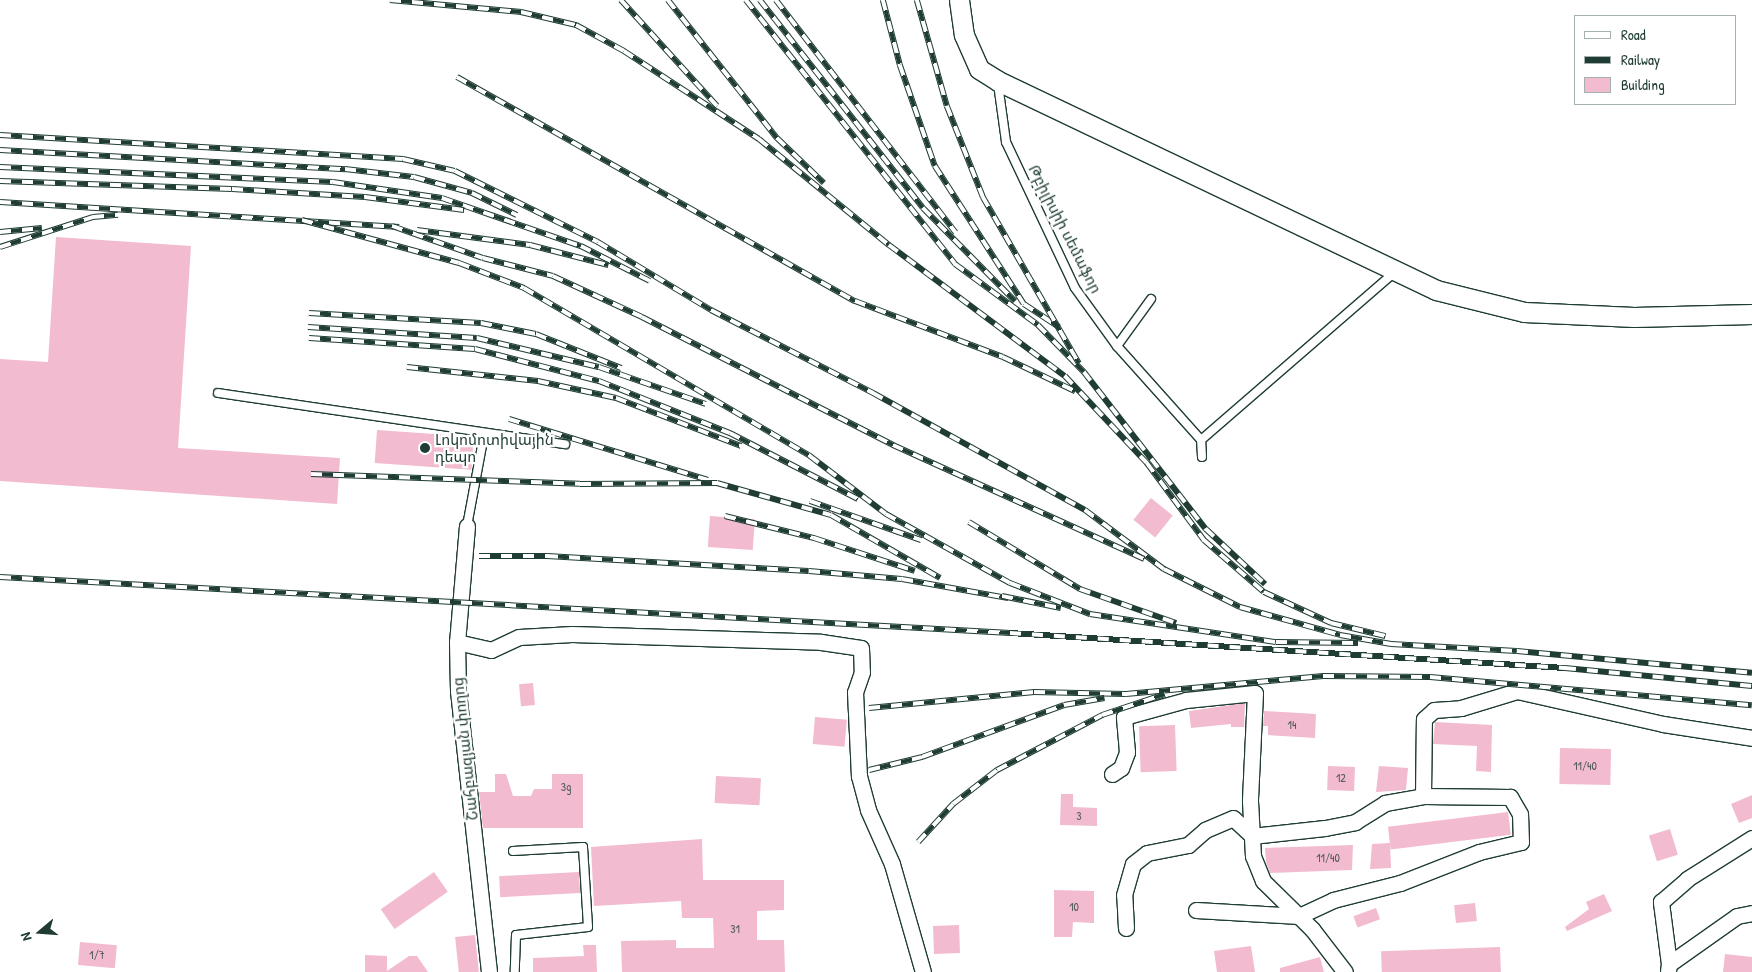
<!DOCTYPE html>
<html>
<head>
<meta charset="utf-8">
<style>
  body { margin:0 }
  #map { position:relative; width:1752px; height:972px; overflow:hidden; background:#fff; font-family:"Patrick Hand","Noto Sans Armenian",sans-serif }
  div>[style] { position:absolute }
  .building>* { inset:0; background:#f3bbd0; transform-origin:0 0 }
  .roads { filter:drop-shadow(1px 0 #1f3d34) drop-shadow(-1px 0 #1f3d34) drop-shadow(0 1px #1f3d34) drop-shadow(0 -1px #1f3d34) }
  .service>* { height:8px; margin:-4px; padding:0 4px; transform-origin:4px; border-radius:4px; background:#fff }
  .minor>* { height:15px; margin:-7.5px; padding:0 7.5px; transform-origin:7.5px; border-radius:7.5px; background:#fff }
  .tertiary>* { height:19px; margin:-9.5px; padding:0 9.5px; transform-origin:9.5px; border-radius:9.5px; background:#fff }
  .rail>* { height:5.5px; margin-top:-2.75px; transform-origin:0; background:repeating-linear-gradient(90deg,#fff 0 11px,#1f3d34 0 22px); box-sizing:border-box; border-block:1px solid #1f3d34 }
  .dots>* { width:14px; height:14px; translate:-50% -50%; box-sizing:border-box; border:2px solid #fff; border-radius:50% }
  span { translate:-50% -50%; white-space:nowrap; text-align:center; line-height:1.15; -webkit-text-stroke:4.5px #fff; paint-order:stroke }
  .number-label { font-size:12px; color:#545c5b }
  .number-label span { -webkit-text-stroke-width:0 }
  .street-label { font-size:15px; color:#1f3d34 }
  .poi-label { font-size:15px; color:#1f3d34 }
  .left { translate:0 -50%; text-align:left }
  .legend { position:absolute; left:1574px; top:15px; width:162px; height:90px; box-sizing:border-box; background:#fff; border:1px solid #a5b1ae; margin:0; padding:6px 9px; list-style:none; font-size:15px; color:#1f3d34 }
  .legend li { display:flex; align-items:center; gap:10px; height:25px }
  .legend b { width:25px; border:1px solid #a5b1ae }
  .north { position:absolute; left:15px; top:907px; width:50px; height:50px; -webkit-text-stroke:4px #fff; paint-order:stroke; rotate:252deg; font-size:14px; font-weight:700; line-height:20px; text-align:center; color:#1f3d34 }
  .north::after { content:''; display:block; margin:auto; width:18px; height:22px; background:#1f3d34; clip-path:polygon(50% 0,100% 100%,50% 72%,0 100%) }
</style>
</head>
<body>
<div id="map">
  <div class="building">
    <div style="clip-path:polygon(56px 237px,191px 246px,178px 448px,340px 458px,337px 504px,0 481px,0 359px,48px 362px)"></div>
    <div style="left:377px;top:430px;width:97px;height:33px;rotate:4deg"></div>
    <div style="left:1151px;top:498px;width:28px;height:28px;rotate:39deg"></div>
    <div style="left:710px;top:516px;width:45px;height:31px;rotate:4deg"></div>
    <div style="left:533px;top:683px;width:22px;height:14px;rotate:85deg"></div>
    <div style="clip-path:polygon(1245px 703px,1244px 727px,1231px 727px,1231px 724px,1191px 728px,1189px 711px)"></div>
    <div style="clip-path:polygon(1264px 711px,1316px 714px,1315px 738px,1268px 735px,1268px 726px,1263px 726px)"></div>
    <div style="left:815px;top:717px;width:32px;height:27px;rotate:5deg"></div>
    <div style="clip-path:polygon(1435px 722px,1492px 725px,1491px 772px,1476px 771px,1477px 746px,1433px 744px)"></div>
    <div style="left:1175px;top:725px;width:46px;height:36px;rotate:88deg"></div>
    <div style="left:1560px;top:748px;width:51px;height:36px;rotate:1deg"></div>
    <div style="left:1328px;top:766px;width:27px;height:24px;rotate:2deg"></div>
    <div style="clip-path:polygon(1379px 766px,1408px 768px,1406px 790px,1376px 792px)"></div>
    <div style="clip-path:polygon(495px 774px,506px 774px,513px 796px,531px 796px,534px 789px,552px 789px,552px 774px,583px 774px,583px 828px,483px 828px,479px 792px,495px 792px)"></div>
    <div style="left:716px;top:776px;width:45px;height:27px;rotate:3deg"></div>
    <div style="clip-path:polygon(1061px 794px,1073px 794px,1073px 807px,1097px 808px,1097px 826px,1060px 825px)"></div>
    <div style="clip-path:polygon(1752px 795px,1752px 818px,1739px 823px,1731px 804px)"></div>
    <div style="left:1508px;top:812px;width:23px;height:121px;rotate:83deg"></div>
    <div style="left:1670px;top:829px;width:27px;height:22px;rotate:73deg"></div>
    <div style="clip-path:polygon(702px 839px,703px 880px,784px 880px,784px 910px,757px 911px,757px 940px,784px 940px,785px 972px,622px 972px,621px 941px,676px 940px,676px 948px,714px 948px,713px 918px,682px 918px,681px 901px,594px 906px,591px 847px)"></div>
    <div style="clip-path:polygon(1390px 843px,1391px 868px,1370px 869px,1372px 844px)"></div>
    <div style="clip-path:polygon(1353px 845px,1352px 870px,1270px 873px,1266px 862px,1265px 848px)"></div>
    <div style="left:434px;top:872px;width:24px;height:65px;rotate:55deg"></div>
    <div style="left:579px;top:872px;width:21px;height:80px;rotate:87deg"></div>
    <div style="clip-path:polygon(1054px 890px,1094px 891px,1094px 923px,1073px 922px,1072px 937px,1054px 937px)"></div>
    <div style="clip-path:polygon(1604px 894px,1612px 911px,1567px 931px,1565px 927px,1589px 909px,1586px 902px)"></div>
    <div style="left:1475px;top:903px;width:18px;height:21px;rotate:84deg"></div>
    <div style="left:1376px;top:908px;width:12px;height:24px;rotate:70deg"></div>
    <div style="left:959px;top:925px;width:28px;height:26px;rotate:88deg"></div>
    <div style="left:475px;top:935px;width:37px;height:20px;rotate:84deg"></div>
    <div style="left:80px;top:942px;width:37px;height:23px;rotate:5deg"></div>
    <div style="clip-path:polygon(583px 945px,596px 945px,597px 972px,533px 972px,533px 958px,584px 956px)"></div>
    <div style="clip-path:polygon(1251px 946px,1255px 972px,1217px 972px,1214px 951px)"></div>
    <div style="left:1500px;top:947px;width:25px;height:119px;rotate:88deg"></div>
    <div style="clip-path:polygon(1725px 954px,1752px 957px,1752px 972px,1723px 972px)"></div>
    <div style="clip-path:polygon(365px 955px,387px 956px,387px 971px,409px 956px,417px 956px,428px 972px,365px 972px)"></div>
    <div style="clip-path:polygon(1320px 957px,1324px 972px,1280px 972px,1280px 968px)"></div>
  </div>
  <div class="roads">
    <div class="service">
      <div style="left:998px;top:84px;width:59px;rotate:82.1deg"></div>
      <div style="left:1006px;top:142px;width:161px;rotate:64.7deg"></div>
      <div style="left:1075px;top:288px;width:72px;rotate:54.1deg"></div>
      <div style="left:1117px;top:346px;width:126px;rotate:48.2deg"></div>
      <div style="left:1117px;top:346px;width:58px;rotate:-54.1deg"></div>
      <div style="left:218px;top:393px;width:351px;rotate:8.4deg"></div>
      <div style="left:1202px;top:457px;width:17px;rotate:-93deg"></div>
      <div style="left:1201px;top:440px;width:255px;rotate:-40.9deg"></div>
      <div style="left:467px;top:526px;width:93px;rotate:-79.4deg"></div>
      <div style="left:513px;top:851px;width:70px;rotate:-3.3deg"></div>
      <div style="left:583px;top:847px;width:80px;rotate:86.4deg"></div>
      <div style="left:588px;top:927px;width:72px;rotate:173.7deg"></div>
      <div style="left:516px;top:935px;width:37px;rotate:92deg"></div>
    </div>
    <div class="minor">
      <div style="left:467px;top:526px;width:116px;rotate:94.9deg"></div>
      <div style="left:457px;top:642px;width:49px;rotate:88.8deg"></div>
      <div style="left:458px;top:691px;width:283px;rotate:83.7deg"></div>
      <div style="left:457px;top:642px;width:35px;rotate:13deg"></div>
      <div style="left:491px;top:650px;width:31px;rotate:-25deg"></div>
      <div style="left:519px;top:637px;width:53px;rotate:-3.2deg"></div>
      <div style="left:572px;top:634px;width:249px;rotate:1.8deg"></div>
      <div style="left:821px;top:642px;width:40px;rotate:8.5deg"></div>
      <div style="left:861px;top:648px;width:24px;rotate:88deg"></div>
      <div style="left:862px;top:672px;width:21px;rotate:109deg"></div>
      <div style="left:855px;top:692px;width:84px;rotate:87.3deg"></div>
      <div style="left:859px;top:776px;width:35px;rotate:75deg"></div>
      <div style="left:868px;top:810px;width:59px;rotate:66deg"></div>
      <div style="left:892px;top:864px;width:112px;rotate:74deg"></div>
      <div style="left:1112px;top:774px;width:11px;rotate:-34deg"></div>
      <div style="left:1121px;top:768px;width:17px;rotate:-69deg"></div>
      <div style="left:1127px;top:752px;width:35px;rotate:-95deg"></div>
      <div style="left:1124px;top:717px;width:64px;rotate:-15.3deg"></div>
      <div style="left:1186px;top:700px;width:69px;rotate:-5.8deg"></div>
      <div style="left:1255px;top:693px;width:108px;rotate:92.7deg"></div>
      <div style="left:1250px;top:801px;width:55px;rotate:86.9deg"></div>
      <div style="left:1253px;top:856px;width:27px;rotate:68deg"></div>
      <div style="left:1263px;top:881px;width:69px;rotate:44.4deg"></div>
      <div style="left:1312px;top:929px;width:54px;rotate:52.5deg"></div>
      <div style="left:1196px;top:910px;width:103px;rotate:3.3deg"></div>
      <div style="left:1299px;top:916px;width:38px;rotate:-25deg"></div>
      <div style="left:1333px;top:900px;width:69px;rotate:-14.2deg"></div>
      <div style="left:1400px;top:883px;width:85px;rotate:-21.4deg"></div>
      <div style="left:1479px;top:852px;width:43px;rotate:-13.4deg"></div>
      <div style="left:1521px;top:842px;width:28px;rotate:-92deg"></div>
      <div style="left:1520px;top:814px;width:20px;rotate:-120deg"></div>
      <div style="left:1510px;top:797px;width:87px;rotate:-179.3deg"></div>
      <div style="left:1126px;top:928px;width:33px;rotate:-93deg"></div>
      <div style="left:1124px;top:895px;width:32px;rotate:-74deg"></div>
      <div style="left:1133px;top:864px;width:18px;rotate:-38deg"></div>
      <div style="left:1147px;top:853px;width:42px;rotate:-11deg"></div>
      <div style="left:1188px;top:845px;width:23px;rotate:-41deg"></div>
      <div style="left:1205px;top:830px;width:30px;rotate:-23deg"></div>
      <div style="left:1233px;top:818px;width:26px;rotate:43deg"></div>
      <div style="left:1252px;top:836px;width:73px;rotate:-6.3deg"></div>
      <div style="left:1325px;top:828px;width:31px;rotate:-11deg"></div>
      <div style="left:1355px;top:822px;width:36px;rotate:-32deg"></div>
      <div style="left:1385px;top:803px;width:39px;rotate:-10deg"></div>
      <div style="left:1423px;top:796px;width:77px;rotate:-89.3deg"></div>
      <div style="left:1424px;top:719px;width:13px;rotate:-42deg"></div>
      <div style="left:1434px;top:710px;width:27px;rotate:-4deg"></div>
      <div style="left:1461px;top:708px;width:59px;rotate:-16.9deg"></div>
      <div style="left:1517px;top:691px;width:150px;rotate:12.7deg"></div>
      <div style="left:1663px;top:724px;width:90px;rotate:8.9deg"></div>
      <div style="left:1669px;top:964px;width:63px;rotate:-97.4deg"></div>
      <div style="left:1661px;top:902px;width:35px;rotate:-41deg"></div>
      <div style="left:1687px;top:879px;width:77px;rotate:-32.2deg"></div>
      <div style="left:1668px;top:971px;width:7px;rotate:-82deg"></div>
      <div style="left:1669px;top:964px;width:83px;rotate:-35.2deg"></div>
      <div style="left:1737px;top:916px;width:15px;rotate:-11deg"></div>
    </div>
    <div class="tertiary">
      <div style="left:959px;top:0;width:35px;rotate:82deg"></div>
      <div style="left:964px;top:35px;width:37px;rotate:66deg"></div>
      <div style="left:979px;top:69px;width:22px;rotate:32deg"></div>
      <div style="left:998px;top:81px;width:485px;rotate:25.5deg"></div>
      <div style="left:1436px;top:290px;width:91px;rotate:14deg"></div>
      <div style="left:1524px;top:312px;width:110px;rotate:2.6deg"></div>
      <div style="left:1634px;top:317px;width:118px;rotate:-1.5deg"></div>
    </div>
  </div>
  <div class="rail">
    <div style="left:390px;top:0;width:132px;rotate:5.2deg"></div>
    <div style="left:521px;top:12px;width:57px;rotate:13.3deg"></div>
    <div style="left:576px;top:25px;width:55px;rotate:28.4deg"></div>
    <div style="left:624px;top:51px;width:161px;rotate:33.1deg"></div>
    <div style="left:759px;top:139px;width:168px;rotate:39.2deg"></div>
    <div style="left:889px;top:245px;width:219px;rotate:36.7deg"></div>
    <div style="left:1065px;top:376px;width:120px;rotate:46.7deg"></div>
    <div style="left:1147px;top:463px;width:96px;rotate:53.5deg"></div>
    <div style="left:1204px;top:540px;width:79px;rotate:40.9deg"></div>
    <div style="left:1264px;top:592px;width:74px;rotate:24.8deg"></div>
    <div style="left:1331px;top:623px;width:56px;rotate:13.5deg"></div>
    <div style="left:621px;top:0;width:143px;rotate:47.8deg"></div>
    <div style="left:668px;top:0;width:176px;rotate:51.7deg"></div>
    <div style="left:777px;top:138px;width:65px;rotate:43.8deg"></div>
    <div style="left:746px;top:0;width:337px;rotate:51.6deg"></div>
    <div style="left:955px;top:264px;width:103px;rotate:36.3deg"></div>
    <div style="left:1038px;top:325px;width:66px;rotate:45.6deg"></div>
    <div style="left:1084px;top:372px;width:199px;rotate:52.2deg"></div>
    <div style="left:1206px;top:529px;width:81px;rotate:43deg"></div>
    <div style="left:760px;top:0;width:264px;rotate:51.9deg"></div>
    <div style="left:923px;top:208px;width:131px;rotate:45.3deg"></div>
    <div style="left:776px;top:0;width:294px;rotate:52.3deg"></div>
    <div style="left:883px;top:0;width:67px;rotate:75.3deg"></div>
    <div style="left:900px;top:65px;width:107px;rotate:70.9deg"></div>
    <div style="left:935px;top:166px;width:164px;rotate:57.2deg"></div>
    <div style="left:1024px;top:304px;width:42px;rotate:33.3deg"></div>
    <div style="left:917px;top:0;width:110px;rotate:74.2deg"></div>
    <div style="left:947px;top:106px;width:98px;rotate:68.4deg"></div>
    <div style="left:983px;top:197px;width:192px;rotate:60deg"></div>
    <div style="left:457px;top:77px;width:457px;rotate:29.4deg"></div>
    <div style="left:855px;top:301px;width:158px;rotate:20.7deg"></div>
    <div style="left:1003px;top:357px;width:80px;rotate:25.3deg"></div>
    <div style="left:0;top:135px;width:404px;rotate:3.4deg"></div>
    <div style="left:403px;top:159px;width:53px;rotate:13deg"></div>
    <div style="left:455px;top:171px;width:160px;rotate:26.4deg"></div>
    <div style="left:598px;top:242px;width:132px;rotate:31deg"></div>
    <div style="left:711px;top:310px;width:182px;rotate:27.1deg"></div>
    <div style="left:873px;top:393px;width:242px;rotate:28.9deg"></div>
    <div style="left:1085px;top:510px;width:99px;rotate:36.8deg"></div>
    <div style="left:1164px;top:569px;width:85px;rotate:26.6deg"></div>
    <div style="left:1240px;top:607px;width:104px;rotate:15.6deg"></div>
    <div style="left:1340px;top:635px;width:52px;rotate:10deg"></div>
    <div style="left:1391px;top:644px;width:126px;rotate:3.2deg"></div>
    <div style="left:1517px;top:651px;width:236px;rotate:5.3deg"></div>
    <div style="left:0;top:150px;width:346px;rotate:3.2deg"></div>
    <div style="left:345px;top:169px;width:69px;rotate:6.6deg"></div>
    <div style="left:414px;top:177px;width:60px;rotate:15.4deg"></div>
    <div style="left:472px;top:193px;width:50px;rotate:26.1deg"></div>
    <div style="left:0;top:167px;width:333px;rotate:2.6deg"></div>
    <div style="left:333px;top:182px;width:110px;rotate:8.4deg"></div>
    <div style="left:442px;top:198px;width:147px;rotate:19.1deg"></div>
    <div style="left:581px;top:246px;width:77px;rotate:26.9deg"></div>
    <div style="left:0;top:181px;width:232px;rotate:2deg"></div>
    <div style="left:232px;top:189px;width:133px;rotate:3.4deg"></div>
    <div style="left:365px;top:197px;width:100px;rotate:7.5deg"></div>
    <div style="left:0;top:202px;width:400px;rotate:3.6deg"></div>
    <div style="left:302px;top:220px;width:163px;rotate:15.3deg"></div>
    <div style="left:459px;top:263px;width:70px;rotate:21deg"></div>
    <div style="left:524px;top:288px;width:332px;rotate:30.4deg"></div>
    <div style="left:810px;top:456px;width:96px;rotate:37.3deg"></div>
    <div style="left:886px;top:514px;width:142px;rotate:29.1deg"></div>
    <div style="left:1010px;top:583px;width:86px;rotate:21.2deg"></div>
    <div style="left:1090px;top:614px;width:188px;rotate:8.6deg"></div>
    <div style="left:1276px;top:642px;width:82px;rotate:0.7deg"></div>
    <div style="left:392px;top:226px;width:96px;rotate:19.4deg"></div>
    <div style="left:483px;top:258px;width:72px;rotate:14.4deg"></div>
    <div style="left:553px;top:276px;width:98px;rotate:24.7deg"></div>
    <div style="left:642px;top:317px;width:282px;rotate:27deg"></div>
    <div style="left:893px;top:445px;width:276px;rotate:24.4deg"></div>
    <div style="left:417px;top:230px;width:114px;rotate:7.6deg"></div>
    <div style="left:530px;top:245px;width:81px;rotate:14.4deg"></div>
    <div style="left:0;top:232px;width:42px;rotate:-5.4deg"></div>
    <div style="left:0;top:247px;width:98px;rotate:-17.9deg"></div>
    <div style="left:93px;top:217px;width:25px;rotate:-5deg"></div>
    <div style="left:309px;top:313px;width:172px;rotate:3.3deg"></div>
    <div style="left:481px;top:323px;width:56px;rotate:11.3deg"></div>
    <div style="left:536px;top:334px;width:92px;rotate:21.8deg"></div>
    <div style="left:308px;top:327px;width:169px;rotate:3.7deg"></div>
    <div style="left:477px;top:338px;width:125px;rotate:13.4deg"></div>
    <div style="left:599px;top:367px;width:113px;rotate:19.1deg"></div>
    <div style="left:309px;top:338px;width:166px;rotate:3.8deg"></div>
    <div style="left:475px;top:349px;width:128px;rotate:14.5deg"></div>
    <div style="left:599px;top:381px;width:141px;rotate:21.7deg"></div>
    <div style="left:730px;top:433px;width:144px;rotate:27.3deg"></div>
    <div style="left:407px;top:367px;width:132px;rotate:6.1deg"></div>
    <div style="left:538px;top:381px;width:80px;rotate:12.3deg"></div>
    <div style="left:616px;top:398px;width:134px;rotate:21deg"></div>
    <div style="left:509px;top:419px;width:208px;rotate:17deg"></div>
    <div style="left:311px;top:474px;width:269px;rotate:2.1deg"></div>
    <div style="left:580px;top:484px;width:137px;rotate:-0.4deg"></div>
    <div style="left:717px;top:483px;width:118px;rotate:15.7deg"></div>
    <div style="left:831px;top:515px;width:126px;rotate:30deg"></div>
    <div style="left:810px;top:501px;width:118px;rotate:19.4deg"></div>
    <div style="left:725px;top:516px;width:92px;rotate:13.9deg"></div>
    <div style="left:814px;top:538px;width:106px;rotate:18.1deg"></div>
    <div style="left:969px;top:522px;width:130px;rotate:31.1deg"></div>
    <div style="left:1080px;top:589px;width:102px;rotate:19.5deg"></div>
    <div style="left:479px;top:556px;width:68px"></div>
    <div style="left:547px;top:556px;width:262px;rotate:3.3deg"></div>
    <div style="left:809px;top:571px;width:93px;rotate:4.9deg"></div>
    <div style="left:902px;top:579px;width:108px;rotate:10.2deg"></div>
    <div style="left:0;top:577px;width:1012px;rotate:3.17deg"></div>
    <div style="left:1010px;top:633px;width:556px;rotate:3.61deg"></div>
    <div style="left:1565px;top:668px;width:188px;rotate:5.5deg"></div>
    <div style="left:1002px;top:596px;width:60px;rotate:11.5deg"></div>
    <div style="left:869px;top:708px;width:166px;rotate:-5.5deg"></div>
    <div style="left:1034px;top:692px;width:92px;rotate:1.2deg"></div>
    <div style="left:1126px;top:694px;width:198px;rotate:-5.2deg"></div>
    <div style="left:1323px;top:676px;width:107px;rotate:0.5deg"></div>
    <div style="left:1430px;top:677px;width:323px;rotate:5deg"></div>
    <div style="left:869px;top:770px;width:55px;rotate:-13.8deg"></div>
    <div style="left:922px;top:757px;width:151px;rotate:-20.1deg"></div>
    <div style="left:1064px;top:705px;width:41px;rotate:-9.9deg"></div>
    <div style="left:918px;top:842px;width:52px;rotate:-47.4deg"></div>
    <div style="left:953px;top:804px;width:56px;rotate:-37.7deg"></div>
    <div style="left:997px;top:770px;width:119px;rotate:-27.6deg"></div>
    <div style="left:1102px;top:715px;width:66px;rotate:-18.4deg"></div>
  </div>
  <div class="dots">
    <div style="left:425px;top:448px;background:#1f3d34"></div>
  </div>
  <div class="number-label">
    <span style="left:1292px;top:725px">14</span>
    <span style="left:1585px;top:766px">11/40</span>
    <span style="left:1341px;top:778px">12</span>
    <span style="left:566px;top:787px">3g</span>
    <span style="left:1079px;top:816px">3</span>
    <span style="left:1328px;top:858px">11/40</span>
    <span style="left:1074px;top:907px">10</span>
    <span style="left:735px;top:929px">31</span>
    <span style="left:97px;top:955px">1/7</span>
  </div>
  <div class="street-label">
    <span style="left:1065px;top:229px;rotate:63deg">Թբիլիսիի սեմաֆոր</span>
    <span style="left:465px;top:749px;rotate:-96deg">Շահբազյան փողոց</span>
  </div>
  <div class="poi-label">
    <span class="left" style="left:435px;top:448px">Լոկոմոտիվային<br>դեպո</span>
  </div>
  <ul class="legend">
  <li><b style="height:6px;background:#fff"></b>Road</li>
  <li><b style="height:6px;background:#1f3d34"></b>Railway</li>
  <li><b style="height:14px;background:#f3bbd0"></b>Building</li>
  </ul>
  <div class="north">N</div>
</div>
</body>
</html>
